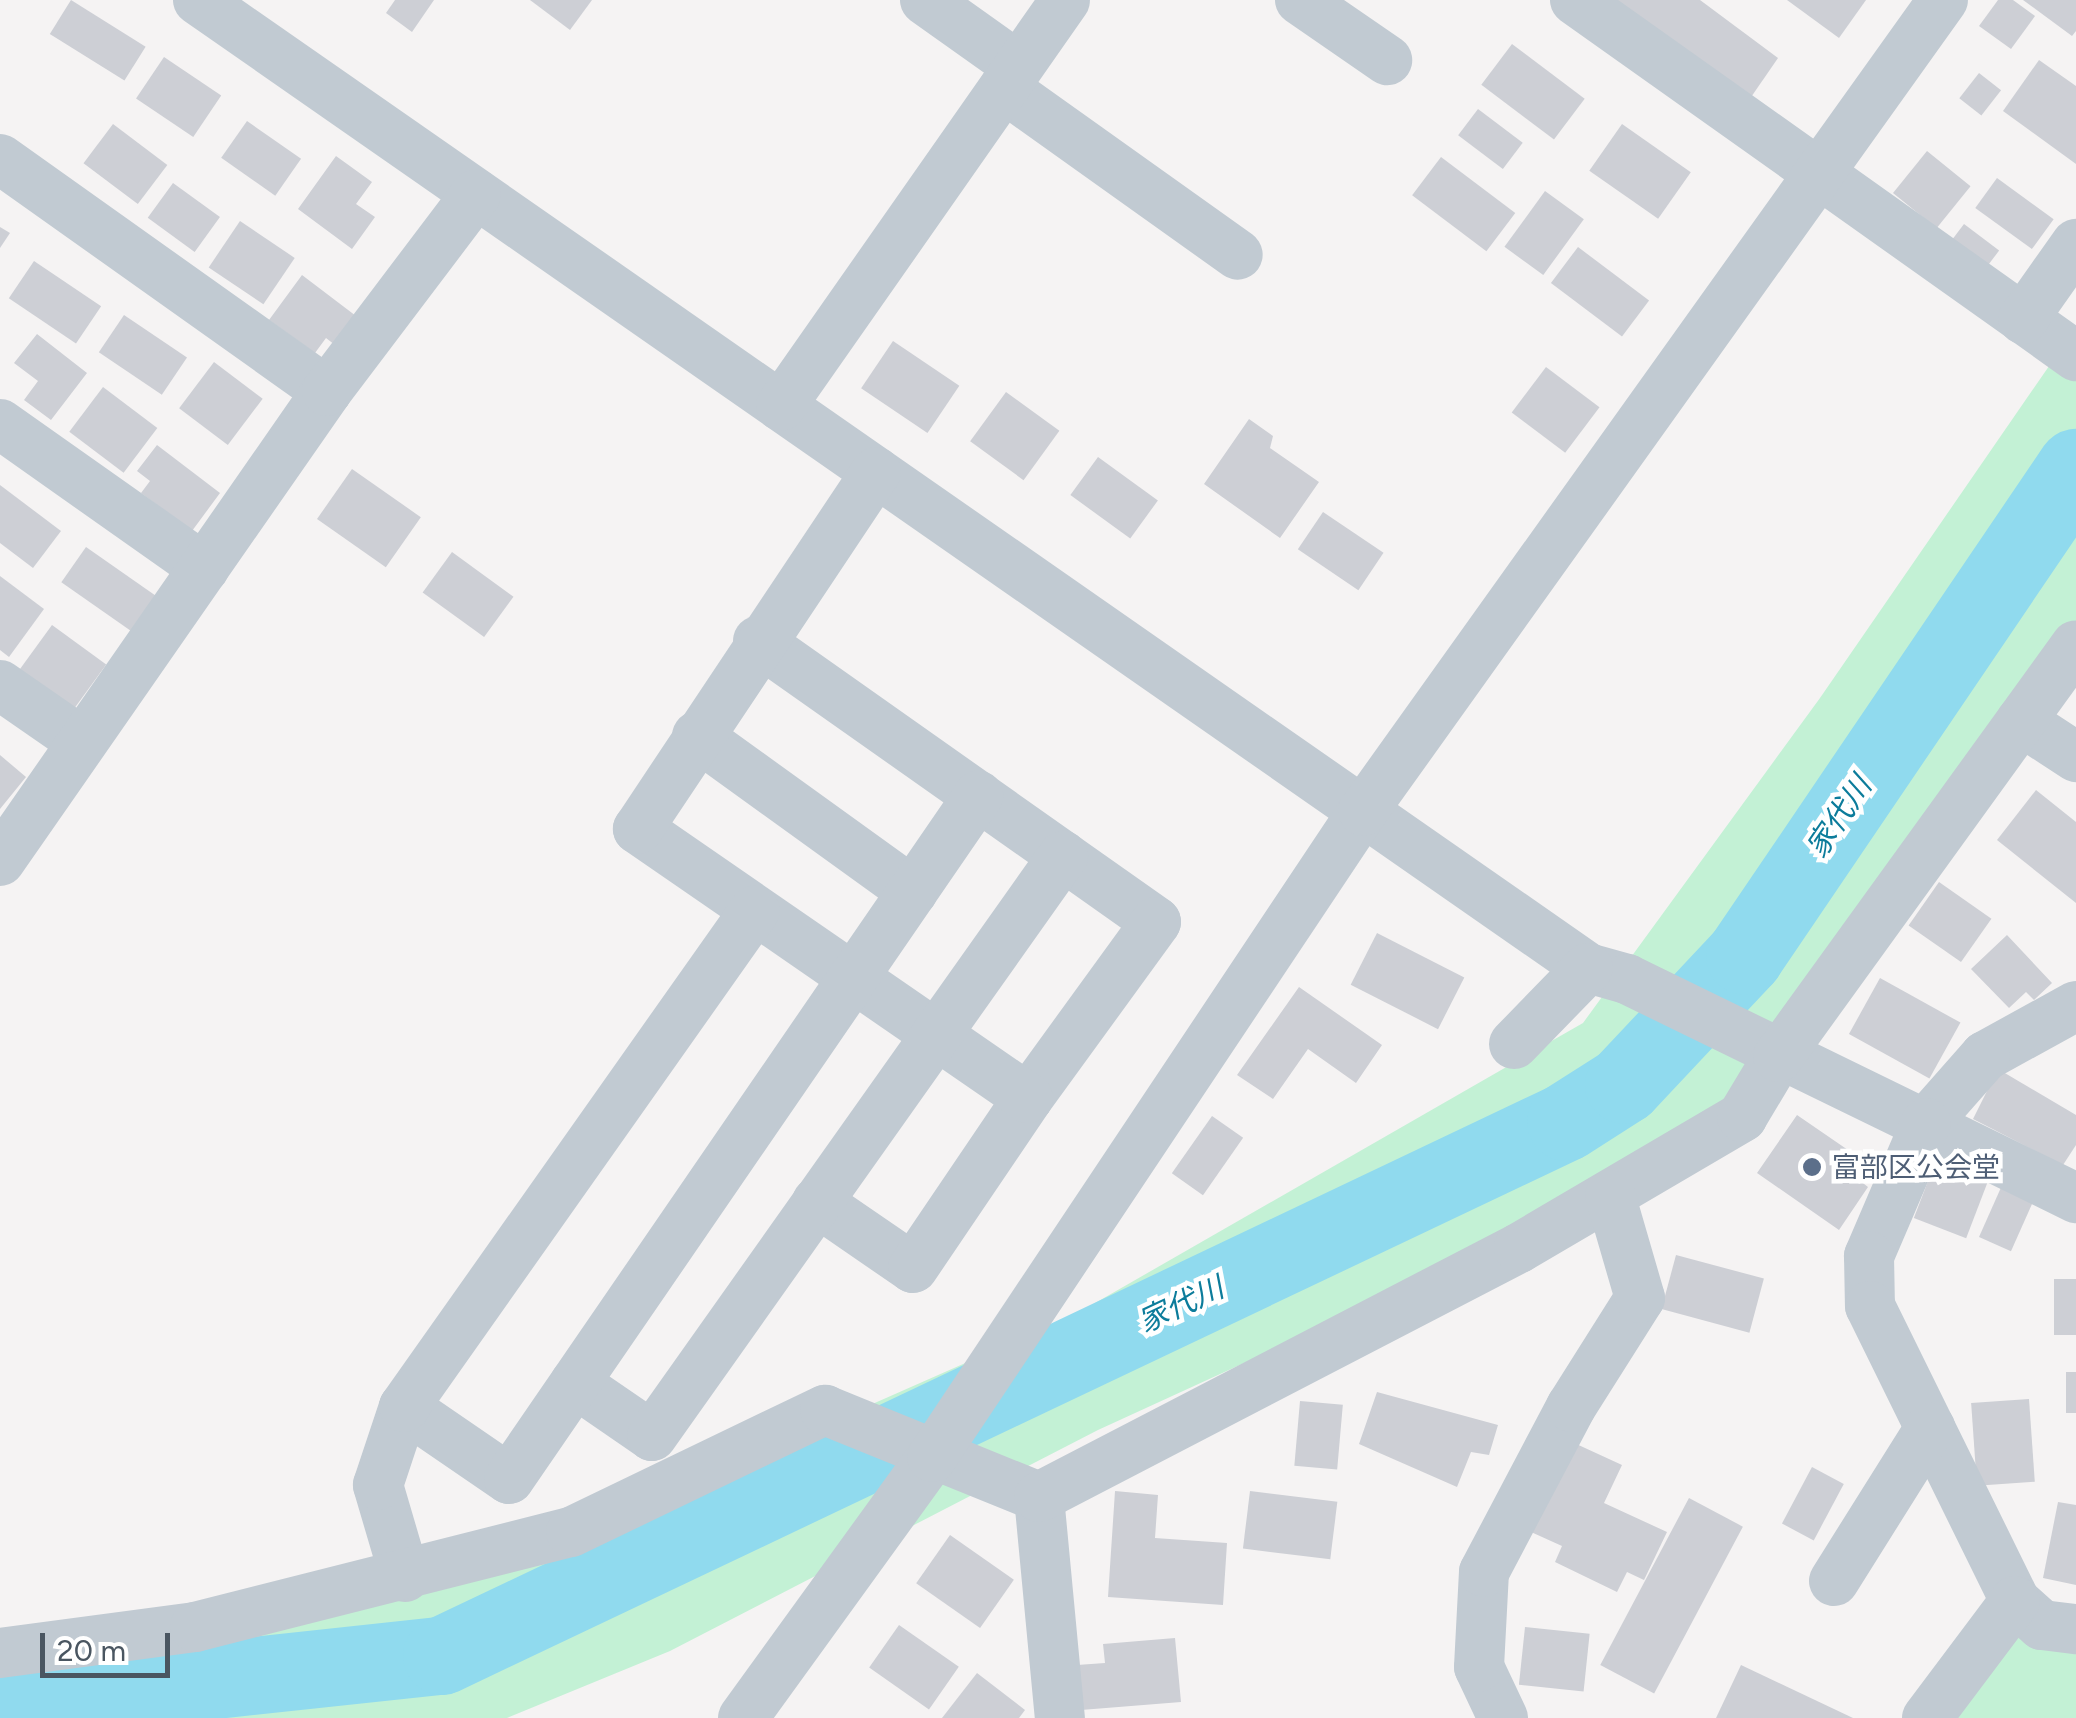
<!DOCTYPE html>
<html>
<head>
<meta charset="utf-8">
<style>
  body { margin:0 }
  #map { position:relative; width:2076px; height:1718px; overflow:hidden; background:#f5f3f3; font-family:Figtree,"Noto Sans JP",sans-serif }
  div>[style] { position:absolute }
  .green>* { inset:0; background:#c3f1d5 }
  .river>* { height:78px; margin:-39px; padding:0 39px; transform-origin:39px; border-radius:39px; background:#90daee }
  .building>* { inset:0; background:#cdcfd5; transform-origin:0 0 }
  .minor>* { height:50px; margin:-25px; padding:0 25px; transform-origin:25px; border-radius:25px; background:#c1cad2 }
  .dots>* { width:28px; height:28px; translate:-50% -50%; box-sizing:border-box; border:5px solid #fff; border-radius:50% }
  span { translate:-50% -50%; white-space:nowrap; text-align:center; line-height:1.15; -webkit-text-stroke:9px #fff; paint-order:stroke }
  .service-label { font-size:28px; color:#4e5e75 }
  .left { translate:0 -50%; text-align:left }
  .water-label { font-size:30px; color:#0c7c9b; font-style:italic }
  .scale { position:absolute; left:40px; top:1633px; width:130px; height:45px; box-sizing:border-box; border:5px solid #4a5661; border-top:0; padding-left:12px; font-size:30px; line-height:35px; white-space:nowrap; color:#4a5661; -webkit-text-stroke:8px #fff; paint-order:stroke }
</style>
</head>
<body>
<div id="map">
  <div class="green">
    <div style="clip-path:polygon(2076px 327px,2076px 633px,1720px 1130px,1610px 1195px,1098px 1430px,670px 1651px,507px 1718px,0 1718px,0 1645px,526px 1557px,1076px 1314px,1583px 1023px,1820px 698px)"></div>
    <div style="clip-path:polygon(2017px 1634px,2076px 1653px,2076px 1718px,1952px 1718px)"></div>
  </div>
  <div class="river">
    <div style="left:0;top:1703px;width:444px;rotate:-6.1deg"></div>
    <div style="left:442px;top:1656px;width:1244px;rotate:-25.41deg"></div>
    <div style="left:1566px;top:1122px;width:69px;rotate:-32.5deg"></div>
    <div style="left:1624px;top:1085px;width:177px;rotate:-46.8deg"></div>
    <div style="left:1745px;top:956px;width:590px;rotate:-55.85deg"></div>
  </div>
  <div class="building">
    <div style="left:71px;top:0;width:88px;height:40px;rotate:32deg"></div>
    <div style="clip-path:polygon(395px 0,434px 0,412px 32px,386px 13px)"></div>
    <div style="clip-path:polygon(530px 0,592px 0,570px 30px)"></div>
    <div style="clip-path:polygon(1602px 0,1700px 0,1778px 58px,1747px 103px)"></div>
    <div style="clip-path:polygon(1787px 0,1866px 0,1839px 38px)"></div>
    <div style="clip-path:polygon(1998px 0,2013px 0,2035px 16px,2011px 49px,1979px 26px)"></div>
    <div style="clip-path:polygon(2023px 0,2076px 0,2076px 31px,2072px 36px)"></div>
    <div style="left:1512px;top:44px;width:91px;height:51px;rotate:37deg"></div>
    <div style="left:164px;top:57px;width:69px;height:50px;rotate:34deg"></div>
    <div style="clip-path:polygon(2039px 60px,2076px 86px,2076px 164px,2003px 111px)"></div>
    <div style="left:1979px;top:73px;width:28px;height:32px;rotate:38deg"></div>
    <div style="left:1478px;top:109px;width:56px;height:33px;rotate:37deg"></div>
    <div style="left:247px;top:121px;width:66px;height:45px;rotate:35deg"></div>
    <div style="left:113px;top:124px;width:68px;height:49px;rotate:37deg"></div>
    <div style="left:1622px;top:124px;width:84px;height:57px;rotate:35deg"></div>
    <div style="left:1927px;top:151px;width:56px;height:54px;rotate:39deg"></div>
    <div style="clip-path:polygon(336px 156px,372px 182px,356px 204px,375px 217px,352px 249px,298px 209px)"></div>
    <div style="left:1441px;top:157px;width:93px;height:48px;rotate:37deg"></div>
    <div style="left:1997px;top:178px;width:70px;height:37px;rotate:36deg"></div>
    <div style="left:173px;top:183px;width:58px;height:43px;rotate:36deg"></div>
    <div style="left:1545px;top:191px;width:48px;height:69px;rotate:36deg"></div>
    <div style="left:240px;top:221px;width:66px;height:56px;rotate:34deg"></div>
    <div style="left:1964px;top:224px;width:44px;height:22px;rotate:37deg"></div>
    <div style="clip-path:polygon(0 227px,10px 233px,0 248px)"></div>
    <div style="left:1578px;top:247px;width:89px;height:45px;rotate:37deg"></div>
    <div style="left:34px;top:261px;width:81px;height:45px;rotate:34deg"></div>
    <div style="clip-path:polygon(302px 275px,356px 316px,335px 345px,326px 338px,315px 353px,269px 320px)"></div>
    <div style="left:124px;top:315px;width:76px;height:45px;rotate:34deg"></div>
    <div style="clip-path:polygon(37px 334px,87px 373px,51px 420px,24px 400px,38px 381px,14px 363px)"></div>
    <div style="left:893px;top:341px;width:80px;height:57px;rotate:34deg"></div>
    <div style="left:214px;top:362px;width:61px;height:58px;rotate:37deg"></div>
    <div style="left:1546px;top:367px;width:67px;height:57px;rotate:37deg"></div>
    <div style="left:103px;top:387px;width:68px;height:56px;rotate:37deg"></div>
    <div style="left:1006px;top:392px;width:66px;height:61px;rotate:36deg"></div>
    <div style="clip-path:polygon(1249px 419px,1273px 436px,1270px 448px,1319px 482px,1280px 538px,1204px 484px)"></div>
    <div style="clip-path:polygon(157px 445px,220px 493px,192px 531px,141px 493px,150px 481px,137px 471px)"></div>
    <div style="left:1098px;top:457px;width:74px;height:47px;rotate:36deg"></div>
    <div style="left:352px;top:469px;width:84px;height:61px;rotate:35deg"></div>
    <div style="clip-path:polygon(0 485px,61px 531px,33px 568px,0 543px)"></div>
    <div style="left:1323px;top:512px;width:73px;height:45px;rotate:34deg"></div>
    <div style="left:86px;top:547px;width:86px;height:43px;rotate:35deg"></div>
    <div style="left:452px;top:552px;width:76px;height:50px;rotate:36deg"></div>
    <div style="clip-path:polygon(0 576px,44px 609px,9px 657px,0 650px)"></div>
    <div style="left:52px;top:625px;width:67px;height:55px;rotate:36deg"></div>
    <div style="clip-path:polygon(0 755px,26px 777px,0 809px)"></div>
    <div style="clip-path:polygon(2036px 790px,2076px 822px,2076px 903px,1997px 840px)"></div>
    <div style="left:1939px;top:882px;width:64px;height:53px;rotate:35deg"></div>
    <div style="left:1377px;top:933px;width:98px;height:58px;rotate:27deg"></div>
    <div style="clip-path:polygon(2007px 935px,2052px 983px,2034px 1000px,2026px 992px,2009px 1008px,1971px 969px)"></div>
    <div style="left:1880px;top:978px;width:92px;height:64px;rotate:29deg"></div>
    <div style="clip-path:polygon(1299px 987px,1382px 1045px,1356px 1083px,1308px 1049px,1273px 1099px,1237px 1075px)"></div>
    <div style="clip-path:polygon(1998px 1069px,2076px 1115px,2076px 1145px,2063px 1165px,1973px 1119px)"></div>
    <div style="clip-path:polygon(1797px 1115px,1864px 1161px,1859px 1180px,1868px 1187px,1839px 1230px,1757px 1173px)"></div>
    <div style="left:1212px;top:1116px;width:38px;height:70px;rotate:35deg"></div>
    <div style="left:1935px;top:1163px;width:56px;height:59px;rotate:21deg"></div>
    <div style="left:2003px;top:1183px;width:35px;height:59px;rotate:24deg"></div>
    <div style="left:1676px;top:1255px;width:91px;height:56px;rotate:15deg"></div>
    <div style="left:2054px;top:1279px;width:22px;height:56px"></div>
    <div style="left:2066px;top:1372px;width:10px;height:41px"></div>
    <div style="clip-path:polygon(1377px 1392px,1498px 1425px,1489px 1455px,1471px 1452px,1457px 1487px,1359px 1444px)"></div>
    <div style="left:2029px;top:1399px;width:83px;height:58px;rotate:86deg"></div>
    <div style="left:1300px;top:1401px;width:43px;height:65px;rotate:5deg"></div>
    <div style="clip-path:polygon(1572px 1442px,1622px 1465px,1604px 1503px,1667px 1532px,1644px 1580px,1627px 1572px,1617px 1592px,1555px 1562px,1562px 1546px,1531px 1532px)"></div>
    <div style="left:1812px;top:1467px;width:36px;height:64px;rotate:28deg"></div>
    <div style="clip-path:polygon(1115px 1491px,1158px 1495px,1155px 1538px,1227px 1543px,1223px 1605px,1108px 1597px)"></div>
    <div style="left:1250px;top:1491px;width:88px;height:58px;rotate:7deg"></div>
    <div style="left:1689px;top:1498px;width:61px;height:189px;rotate:28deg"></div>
    <div style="clip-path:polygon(2058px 1502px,2076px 1505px,2076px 1585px,2043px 1578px)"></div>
    <div style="left:950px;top:1535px;width:78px;height:59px;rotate:35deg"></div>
    <div style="left:899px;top:1625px;width:73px;height:52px;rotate:35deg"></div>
    <div style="left:1525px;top:1627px;width:65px;height:58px;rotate:6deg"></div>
    <div style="clip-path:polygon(1175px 1638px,1181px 1702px,1081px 1710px,1077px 1665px,1105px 1663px,1103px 1644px)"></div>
    <div style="clip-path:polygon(1741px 1665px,1853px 1718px,1716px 1718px)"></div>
    <div style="clip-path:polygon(977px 1673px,1025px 1710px,1019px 1718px,942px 1718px)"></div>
  </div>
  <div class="minor">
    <div style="left:198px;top:0;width:1694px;rotate:34.85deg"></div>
    <div style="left:1588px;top:968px;width:41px;rotate:15.8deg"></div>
    <div style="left:1627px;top:979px;width:500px;rotate:26deg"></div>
    <div style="left:925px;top:0;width:114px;rotate:35.4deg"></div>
    <div style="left:1300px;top:0;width:106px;rotate:34.6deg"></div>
    <div style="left:1575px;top:0;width:615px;rotate:35.4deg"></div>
    <div style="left:1004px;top:88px;width:287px;rotate:35.5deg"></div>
    <div style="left:0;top:159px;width:401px;rotate:35.4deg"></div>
    <div style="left:2023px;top:319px;width:92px;rotate:-54.8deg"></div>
    <div style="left:781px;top:406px;width:495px;rotate:-55deg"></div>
    <div style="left:0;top:424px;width:250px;rotate:35.2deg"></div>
    <div style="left:758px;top:641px;width:487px;rotate:35.2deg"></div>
    <div style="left:1156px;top:922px;width:218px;rotate:126deg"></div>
    <div style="left:0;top:685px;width:100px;rotate:34.8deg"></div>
    <div style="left:2021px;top:721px;width:66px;rotate:33.2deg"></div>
    <div style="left:697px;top:736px;width:266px;rotate:35.8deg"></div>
    <div style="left:0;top:861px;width:573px;rotate:-55.17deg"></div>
    <div style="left:327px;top:391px;width:247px;rotate:-52.9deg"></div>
    <div style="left:2076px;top:1006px;width:104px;rotate:151.2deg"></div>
    <div style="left:1985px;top:1056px;width:89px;rotate:131.4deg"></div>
    <div style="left:1926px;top:1123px;width:145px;rotate:113.2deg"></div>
    <div style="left:1869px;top:1256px;width:50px;rotate:88.9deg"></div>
    <div style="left:1870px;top:1306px;width:329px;rotate:63.8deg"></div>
    <div style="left:2015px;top:1601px;width:36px;rotate:42deg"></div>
    <div style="left:2042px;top:1625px;width:34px;rotate:7deg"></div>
    <div style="left:1514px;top:1044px;width:106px;rotate:-45.8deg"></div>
    <div style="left:817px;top:1202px;width:116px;rotate:34.5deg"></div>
    <div style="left:913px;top:1268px;width:205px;rotate:-55.9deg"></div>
    <div style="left:1028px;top:1098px;width:474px;rotate:-145.4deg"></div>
    <div style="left:638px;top:829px;width:429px;rotate:-56.3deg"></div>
    <div style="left:575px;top:1383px;width:93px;rotate:34.5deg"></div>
    <div style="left:652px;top:1436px;width:711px;rotate:-54.68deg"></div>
    <div style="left:404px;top:1407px;width:127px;rotate:34.4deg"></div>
    <div style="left:509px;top:1479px;width:829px;rotate:-55.52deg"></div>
    <div style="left:1039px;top:1497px;width:222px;rotate:84.6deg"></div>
    <div style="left:405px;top:1577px;width:96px;rotate:-106.4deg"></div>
    <div style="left:378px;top:1485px;width:82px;rotate:-71.6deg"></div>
    <div style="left:404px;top:1407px;width:608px;rotate:-54.77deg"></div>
    <div style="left:1834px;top:1581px;width:181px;rotate:-57.9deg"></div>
    <div style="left:0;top:1653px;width:197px;rotate:-7.6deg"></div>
    <div style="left:195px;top:1627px;width:388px;rotate:-14.2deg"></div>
    <div style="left:571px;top:1532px;width:282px;rotate:-25.7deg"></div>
    <div style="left:825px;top:1410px;width:231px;rotate:22.1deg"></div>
    <div style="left:1039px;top:1497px;width:541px;rotate:-27.42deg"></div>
    <div style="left:1519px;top:1248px;width:259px;rotate:-30.4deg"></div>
    <div style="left:1742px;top:1117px;width:70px;rotate:-59deg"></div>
    <div style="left:1778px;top:1057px;width:508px;rotate:-54.12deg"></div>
    <div style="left:743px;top:1718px;width:322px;rotate:-54.1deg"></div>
    <div style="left:932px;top:1457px;width:777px;rotate:-56.29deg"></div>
    <div style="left:1363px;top:811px;width:997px;rotate:-54.43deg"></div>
    <div style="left:1503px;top:1718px;width:56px;rotate:-115.2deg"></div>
    <div style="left:1479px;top:1667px;width:95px;rotate:-87deg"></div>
    <div style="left:1484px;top:1572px;width:187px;rotate:-62.2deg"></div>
    <div style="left:1571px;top:1407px;width:129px;rotate:-57.7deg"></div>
    <div style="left:1640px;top:1298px;width:107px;rotate:-106.2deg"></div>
    <div style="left:1927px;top:1718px;width:146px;rotate:-53.1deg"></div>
  </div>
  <div class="dots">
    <div style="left:1812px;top:1167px;background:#5c6f8a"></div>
  </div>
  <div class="service-label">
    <span class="left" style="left:1832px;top:1167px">富部区公会堂</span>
  </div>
  <div class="water-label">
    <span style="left:1839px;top:817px;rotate:-56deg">家代川</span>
    <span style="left:1181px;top:1305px;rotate:-25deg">家代川</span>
  </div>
  <div class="scale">20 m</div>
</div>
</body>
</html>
